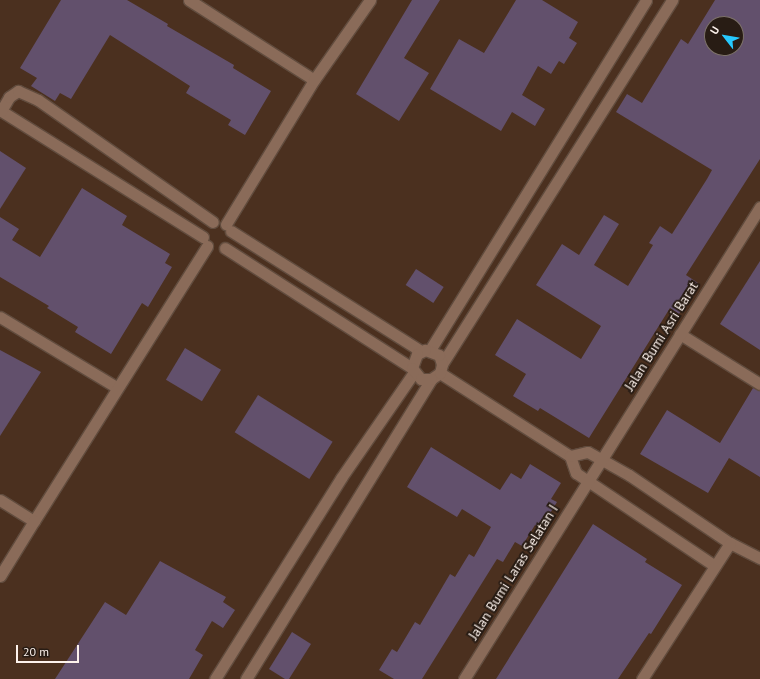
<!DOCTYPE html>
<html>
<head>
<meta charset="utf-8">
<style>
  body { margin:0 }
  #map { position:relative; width:760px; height:679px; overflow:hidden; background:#4b301f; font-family:"PT Sans",sans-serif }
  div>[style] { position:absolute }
  .building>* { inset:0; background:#62506c; transform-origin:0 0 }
  .roads { filter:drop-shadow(1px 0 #614c3e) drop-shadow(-1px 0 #614c3e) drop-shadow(0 1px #614c3e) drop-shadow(0 -1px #614c3e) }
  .minor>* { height:11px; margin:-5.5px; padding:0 5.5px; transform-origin:5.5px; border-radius:5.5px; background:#8a6b59 }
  span { translate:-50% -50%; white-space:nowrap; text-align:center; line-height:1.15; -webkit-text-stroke:4px #281c14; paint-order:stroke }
  .street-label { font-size:14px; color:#fdf2ec }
  .north { position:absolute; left:704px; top:16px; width:40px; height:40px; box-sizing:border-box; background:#281c14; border:1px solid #7d726a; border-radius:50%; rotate:301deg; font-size:11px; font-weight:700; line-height:16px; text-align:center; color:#fdf2ec }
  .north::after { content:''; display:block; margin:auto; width:14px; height:18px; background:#26c9fe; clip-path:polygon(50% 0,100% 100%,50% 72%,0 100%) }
  .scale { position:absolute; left:16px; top:645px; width:63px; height:18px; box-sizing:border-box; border:2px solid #fdf2ec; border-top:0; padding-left:5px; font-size:12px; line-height:14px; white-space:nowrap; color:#fdf2ec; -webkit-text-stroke:3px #281c14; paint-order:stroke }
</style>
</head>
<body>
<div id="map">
  <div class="building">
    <div style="clip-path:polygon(61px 0,127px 0,168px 24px,167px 26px,234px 65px,233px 68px,271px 91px,245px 135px,228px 125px,231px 120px,186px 93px,190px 86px,110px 35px,71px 99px,60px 93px,55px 101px,31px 86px,37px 78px,20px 68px)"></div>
    <div style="clip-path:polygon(412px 0,440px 0,404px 58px,429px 73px,399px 121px,356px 94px)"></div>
    <div style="clip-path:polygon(516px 0,542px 0,578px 22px,569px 38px,577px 43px,564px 64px,559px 61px,551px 74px,538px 66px,522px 95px,545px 109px,535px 126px,512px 112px,501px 131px,430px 89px,459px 39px,484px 53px)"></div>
    <div style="clip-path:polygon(evenodd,715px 0,760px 0,760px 159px,686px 275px,698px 283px,679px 314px,670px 308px,589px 438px,540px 408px,538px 411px,513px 396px,526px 374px,495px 355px,517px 319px,581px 359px,601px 326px,536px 285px,562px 244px,579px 255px,604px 215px,619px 224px,594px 265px,628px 286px,653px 245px,649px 243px,660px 226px,672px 234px,707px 179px,712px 170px,616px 112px,627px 94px,642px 103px,681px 39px,688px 44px,715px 0,712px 24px,736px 24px,736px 48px,712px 48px,712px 24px)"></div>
    <div style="clip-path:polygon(0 151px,26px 168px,0 209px)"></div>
    <div style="clip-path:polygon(82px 188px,127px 216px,122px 225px,170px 254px,165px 263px,172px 267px,148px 307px,142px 303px,111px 354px,75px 332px,78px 327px,47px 308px,49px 306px,0 277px,0 217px,19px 229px,12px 240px,40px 257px)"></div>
    <div style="clip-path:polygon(760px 261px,760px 350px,720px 324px)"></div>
    <div style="left:416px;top:269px;width:33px;height:19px;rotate:33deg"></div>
    <div style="left:185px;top:348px;width:42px;height:37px;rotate:31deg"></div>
    <div style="clip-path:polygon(0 350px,41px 372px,0 436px)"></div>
    <div style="clip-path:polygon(753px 388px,760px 391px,760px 477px,729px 458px,708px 493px,640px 454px,667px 410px,720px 443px)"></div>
    <div style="left:258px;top:395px;width:88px;height:44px;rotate:32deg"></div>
    <div style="clip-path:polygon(431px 447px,500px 490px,511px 473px,521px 479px,530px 464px,561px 483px,551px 499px,557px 502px,541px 528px,535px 525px,522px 546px,515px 542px,503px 562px,497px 559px,422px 679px,394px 679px,379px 670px,392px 649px,397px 652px,415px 622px,420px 625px,450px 574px,455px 577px,469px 554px,474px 557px,491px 527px,462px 509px,457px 517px,407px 487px)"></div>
    <div style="clip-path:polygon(593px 524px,647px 559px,645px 562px,682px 585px,651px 634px,649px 633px,618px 679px,496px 679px)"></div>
    <div style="clip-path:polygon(160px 561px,226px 597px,223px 602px,235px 610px,223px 628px,212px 621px,195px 650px,203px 655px,189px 679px,55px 679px,105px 602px,126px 615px)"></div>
    <div style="clip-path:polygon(292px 632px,311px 644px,289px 679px,285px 679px,269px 669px)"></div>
  </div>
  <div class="roads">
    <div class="minor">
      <div style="left:189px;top:0;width:148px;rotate:32.6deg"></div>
      <div style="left:314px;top:80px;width:169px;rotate:121.4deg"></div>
      <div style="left:314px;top:80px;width:98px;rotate:-55deg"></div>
      <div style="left:231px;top:231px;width:225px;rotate:32.3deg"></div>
      <div style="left:203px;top:237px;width:238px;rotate:-148deg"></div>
      <div style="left:1px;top:111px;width:16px;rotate:-60deg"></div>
      <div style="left:9px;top:97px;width:11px;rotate:-34deg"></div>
      <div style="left:18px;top:91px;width:22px;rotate:24deg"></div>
      <div style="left:38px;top:100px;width:213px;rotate:34.9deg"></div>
      <div style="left:225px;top:248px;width:222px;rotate:32.7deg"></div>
      <div style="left:0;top:317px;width:135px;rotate:31.1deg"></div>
      <div style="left:680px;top:334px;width:94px;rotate:32deg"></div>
      <div style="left:430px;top:350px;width:411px;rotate:-58.3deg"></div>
      <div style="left:442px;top:364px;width:431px;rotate:-57.7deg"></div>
      <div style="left:440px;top:373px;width:154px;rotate:32.6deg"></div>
      <div style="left:570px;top:456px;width:18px;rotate:71deg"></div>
      <div style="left:576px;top:473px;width:167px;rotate:33.8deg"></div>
      <div style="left:570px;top:456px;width:18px;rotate:-13deg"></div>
      <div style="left:588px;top:452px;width:47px;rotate:29.3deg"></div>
      <div style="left:629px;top:475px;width:122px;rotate:34deg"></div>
      <div style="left:730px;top:543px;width:34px;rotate:27deg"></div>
      <div style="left:0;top:500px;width:40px;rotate:32deg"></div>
      <div style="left:34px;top:521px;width:325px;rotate:-57.8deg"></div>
      <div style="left:0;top:576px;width:65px;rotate:-58.3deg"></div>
      <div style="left:215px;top:679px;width:237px;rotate:-57.9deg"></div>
      <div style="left:341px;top:478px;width:129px;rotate:-55.4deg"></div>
      <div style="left:246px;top:679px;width:352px;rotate:-58.3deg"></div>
      <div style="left:431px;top:379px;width:11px;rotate:-34deg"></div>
      <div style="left:440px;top:373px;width:9px;rotate:-77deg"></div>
      <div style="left:442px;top:364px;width:9px;rotate:-108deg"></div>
      <div style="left:439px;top:355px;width:15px;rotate:-160deg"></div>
      <div style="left:425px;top:350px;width:9px;rotate:153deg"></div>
      <div style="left:417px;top:354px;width:15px;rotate:110deg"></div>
      <div style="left:412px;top:368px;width:14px;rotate:51deg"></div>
      <div style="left:421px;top:379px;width:10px"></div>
      <div style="left:464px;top:679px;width:557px;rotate:-57.91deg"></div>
      <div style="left:642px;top:679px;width:162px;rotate:-57.1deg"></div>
    </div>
  </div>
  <div class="street-label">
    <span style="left:661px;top:336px;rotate:-58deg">Jalan Bumi Asri Barat</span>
    <span style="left:513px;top:572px;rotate:-58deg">Jalan Bumi Laras Selatan I</span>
  </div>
  <div class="north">U</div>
  <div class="scale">20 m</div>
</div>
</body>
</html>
